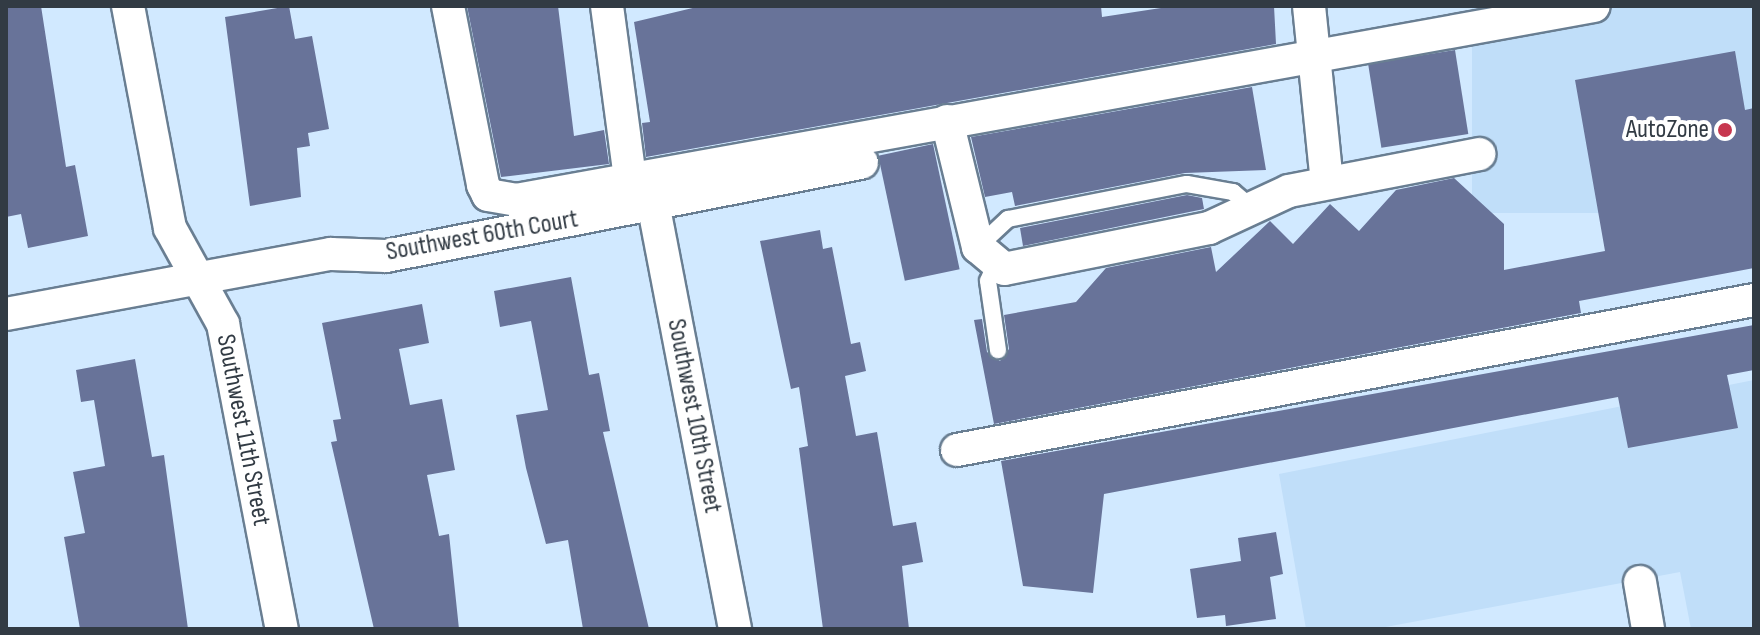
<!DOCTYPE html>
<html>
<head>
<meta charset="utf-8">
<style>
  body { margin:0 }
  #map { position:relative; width:1760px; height:635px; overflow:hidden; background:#d1e9ff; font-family:"Sofia Sans Condensed",sans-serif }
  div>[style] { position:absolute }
  .built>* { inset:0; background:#c0def9; transform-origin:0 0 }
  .building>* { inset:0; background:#687399; transform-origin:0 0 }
  .roads { filter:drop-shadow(2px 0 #697e92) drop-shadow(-2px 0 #697e92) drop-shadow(0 2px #697e92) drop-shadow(0 -2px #697e92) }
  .service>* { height:16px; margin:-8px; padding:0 8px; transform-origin:8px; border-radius:8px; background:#fff }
  .minor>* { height:32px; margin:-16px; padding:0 16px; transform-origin:16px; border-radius:16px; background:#fff }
  .dots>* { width:22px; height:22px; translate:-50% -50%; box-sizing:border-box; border:4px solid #fff; border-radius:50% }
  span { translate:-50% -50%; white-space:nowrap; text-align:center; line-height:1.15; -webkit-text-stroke:8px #fff; paint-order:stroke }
  .poi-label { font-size:26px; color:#323b44 }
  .right { translate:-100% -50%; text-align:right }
  .street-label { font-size:26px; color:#323b44 }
  .frame { position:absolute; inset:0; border:8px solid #323b44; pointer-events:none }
</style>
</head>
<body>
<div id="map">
  <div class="built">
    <div style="left:1754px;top:6px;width:207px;height:282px;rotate:90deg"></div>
    <div style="clip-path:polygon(1754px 380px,1754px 629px,1691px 629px,1680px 572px,1375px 629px,1306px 629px,1279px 474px)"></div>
  </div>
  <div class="building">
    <div style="clip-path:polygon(6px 6px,41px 6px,66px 167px,75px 165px,88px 236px,28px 248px,21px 214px,6px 217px)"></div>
    <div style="clip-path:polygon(289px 6px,295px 39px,312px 36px,329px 129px,308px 133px,310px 146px,297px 148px,301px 197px,250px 206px,225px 17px)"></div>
    <div style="clip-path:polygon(467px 6px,558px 6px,574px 136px,604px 130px,609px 164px,501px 177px)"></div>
    <div style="clip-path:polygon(701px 6px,1101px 6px,1102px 17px,1174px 6px,1274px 6px,1276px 44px,646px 157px,642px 123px,650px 122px,634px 22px)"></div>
    <div style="left:1455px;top:50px;width:85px;height:88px;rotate:81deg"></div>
    <div style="clip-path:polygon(1735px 51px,1745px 110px,1754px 108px,1754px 268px,1579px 301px,1581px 313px,994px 424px,974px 320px,982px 319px,987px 352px,1000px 361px,1009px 349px,1004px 315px,1076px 302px,1106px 268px,1211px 247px,1216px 272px,1270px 221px,1293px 244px,1330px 204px,1359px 231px,1396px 190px,1454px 178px,1504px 224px,1504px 270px,1605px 251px,1575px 80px)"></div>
    <div style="clip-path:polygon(1252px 87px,1266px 170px,1185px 173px,1015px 206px,1012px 192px,985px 197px,971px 137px)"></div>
    <div style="left:933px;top:144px;width:128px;height:56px;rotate:78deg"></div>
    <div style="clip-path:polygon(1187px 195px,1202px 198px,1204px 209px,1023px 246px,1020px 228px)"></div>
    <div style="clip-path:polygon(820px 230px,823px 249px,832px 247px,851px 344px,860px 342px,866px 371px,845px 376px,856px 436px,877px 432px,893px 526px,916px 522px,923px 562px,902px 566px,909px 629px,823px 629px,799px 448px,808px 446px,799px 387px,791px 389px,760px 241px)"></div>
    <div style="clip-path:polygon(571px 277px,589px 375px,599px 373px,610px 431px,603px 432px,649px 629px,583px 629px,568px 540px,546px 544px,526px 468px,516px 415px,548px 410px,531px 321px,500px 327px,494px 291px)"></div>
    <div style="clip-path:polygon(422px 304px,429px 343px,399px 349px,410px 405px,442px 399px,455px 470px,427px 475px,439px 536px,449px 534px,459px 629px,374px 629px,331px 442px,337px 441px,333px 420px,341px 419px,322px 323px)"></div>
    <div style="clip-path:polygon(1754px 325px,1754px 370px,1727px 375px,1738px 428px,1628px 448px,1618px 397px,1104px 494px,1093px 593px,1023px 586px,1001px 461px)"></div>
    <div style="clip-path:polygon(135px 359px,152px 457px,164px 455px,188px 629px,80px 629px,64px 537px,85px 533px,73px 472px,105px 466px,94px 400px,81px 402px,76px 370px)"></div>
    <div style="clip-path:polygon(1276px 532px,1283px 574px,1270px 577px,1276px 619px,1226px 626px,1225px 615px,1197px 618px,1190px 569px,1241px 561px,1238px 538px)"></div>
  </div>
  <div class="roads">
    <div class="service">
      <div style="left:979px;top:246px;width:40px;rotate:-43deg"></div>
      <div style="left:1008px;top:219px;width:182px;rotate:-11.1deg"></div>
      <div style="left:1187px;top:184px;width:47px;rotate:9.9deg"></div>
      <div style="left:1233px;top:192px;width:25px;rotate:40deg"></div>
      <div style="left:994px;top:267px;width:15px;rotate:113deg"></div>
      <div style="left:988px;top:281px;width:70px;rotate:81.8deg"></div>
    </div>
    <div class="minor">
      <div style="left:128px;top:6px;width:226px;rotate:79.3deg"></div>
      <div style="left:170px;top:228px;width:110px;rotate:61.1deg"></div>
      <div style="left:223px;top:324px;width:311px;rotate:79.1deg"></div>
      <div style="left:448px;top:6px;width:182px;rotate:78.9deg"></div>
      <div style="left:483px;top:185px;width:11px;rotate:63deg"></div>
      <div style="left:488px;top:195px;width:28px;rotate:10deg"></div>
      <div style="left:516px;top:200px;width:1095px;rotate:-10.2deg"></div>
      <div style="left:607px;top:6px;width:174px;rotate:82.4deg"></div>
      <div style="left:1309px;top:6px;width:177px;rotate:84.2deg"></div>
      <div style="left:947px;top:121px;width:130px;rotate:76.2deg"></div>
      <div style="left:978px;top:247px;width:34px;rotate:40deg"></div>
      <div style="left:1004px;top:269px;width:209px;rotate:-11.3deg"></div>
      <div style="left:1209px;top:228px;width:88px;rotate:-24.8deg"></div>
      <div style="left:1289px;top:191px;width:194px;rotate:-11deg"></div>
      <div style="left:653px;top:203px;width:434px;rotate:79.1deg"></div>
      <div style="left:6px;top:314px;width:330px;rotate:-10.5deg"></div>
      <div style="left:331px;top:254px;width:55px;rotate:2.1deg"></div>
      <div style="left:386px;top:256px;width:485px;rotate:-11.1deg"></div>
      <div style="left:957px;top:450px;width:811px;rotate:-10.66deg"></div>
      <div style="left:1640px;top:582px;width:48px;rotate:80.3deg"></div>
    </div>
  </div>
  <div class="dots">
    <div style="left:1725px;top:130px;background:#c7374f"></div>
  </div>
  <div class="poi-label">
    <span class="right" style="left:1709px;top:130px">AutoZone</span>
  </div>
  <div class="street-label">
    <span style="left:482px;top:236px;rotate:-10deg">Southwest 60th Court</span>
    <span style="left:694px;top:416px;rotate:79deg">Southwest 10th Street</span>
    <span style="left:243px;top:430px;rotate:79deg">Southwest 11th Street</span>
  </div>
  <div class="frame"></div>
</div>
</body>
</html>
